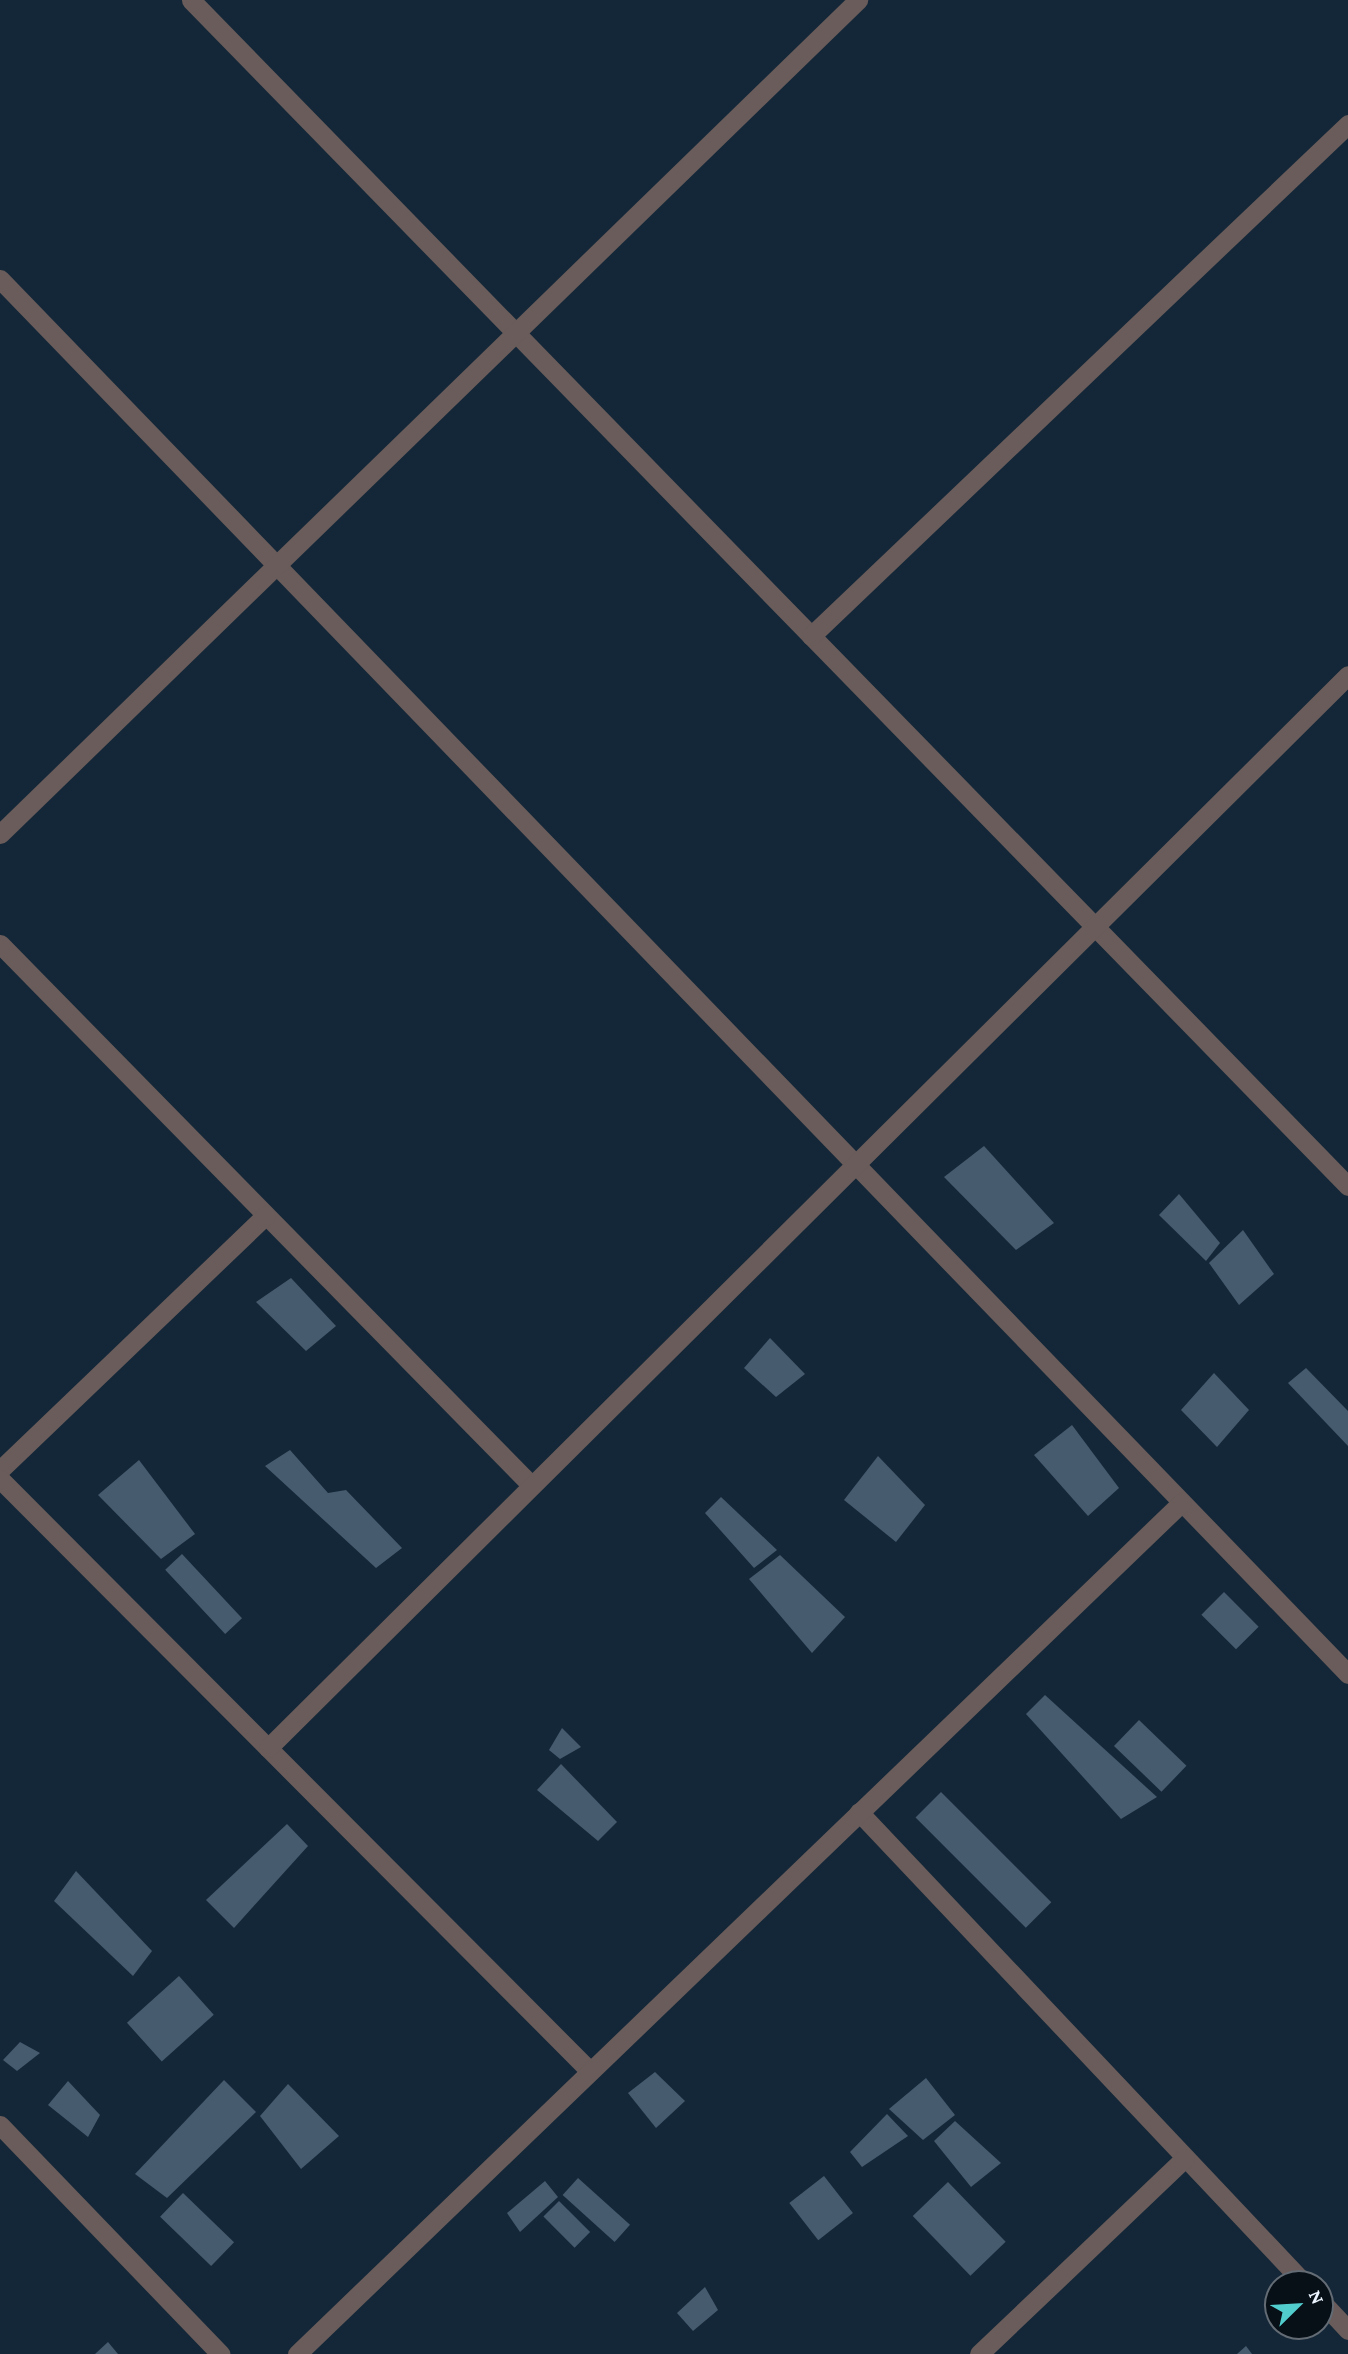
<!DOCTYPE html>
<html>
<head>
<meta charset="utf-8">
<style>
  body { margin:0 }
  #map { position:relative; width:1348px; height:2354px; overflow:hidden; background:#142738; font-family:"Crimson Pro",serif }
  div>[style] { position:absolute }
  .building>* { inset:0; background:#465b6e; transform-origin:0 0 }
  .minor>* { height:19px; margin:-9.5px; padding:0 9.5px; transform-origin:9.5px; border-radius:9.5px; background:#695c5a }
  .tertiary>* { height:19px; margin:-9.5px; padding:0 9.5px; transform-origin:9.5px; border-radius:9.5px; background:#695c5a }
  span { translate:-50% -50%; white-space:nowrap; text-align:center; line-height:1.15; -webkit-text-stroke:6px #070f17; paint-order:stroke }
  .north { position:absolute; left:1264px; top:2270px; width:70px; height:70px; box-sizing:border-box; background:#070f17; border:2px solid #636b74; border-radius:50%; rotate:66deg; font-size:19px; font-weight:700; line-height:28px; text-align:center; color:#ecf5ff }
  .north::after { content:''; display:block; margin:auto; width:24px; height:32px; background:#52cdce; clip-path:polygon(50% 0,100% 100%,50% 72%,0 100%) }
</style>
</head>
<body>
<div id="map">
  <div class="building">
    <div style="clip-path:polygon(984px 1146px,1054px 1223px,1016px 1250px,944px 1177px)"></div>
    <div style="clip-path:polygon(1179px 1194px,1220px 1243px,1206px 1261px,1159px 1215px)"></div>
    <div style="clip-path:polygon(1243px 1230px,1274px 1274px,1239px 1305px,1209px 1263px)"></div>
    <div style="clip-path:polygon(291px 1278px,336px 1326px,306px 1351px,256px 1302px)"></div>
    <div style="clip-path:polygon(770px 1338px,805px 1374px,776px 1397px,744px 1368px)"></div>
    <div style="clip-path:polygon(1306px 1368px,1348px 1411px,1348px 1446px,1288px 1383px)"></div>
    <div style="clip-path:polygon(1214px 1373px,1249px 1410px,1217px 1447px,1181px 1410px)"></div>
    <div style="clip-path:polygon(1072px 1425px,1119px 1488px,1088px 1516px,1034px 1455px)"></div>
    <div style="clip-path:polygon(290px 1450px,328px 1493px,346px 1490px,402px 1548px,376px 1568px,265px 1466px)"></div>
    <div style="clip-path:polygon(878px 1456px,925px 1505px,896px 1542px,844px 1500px)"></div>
    <div style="clip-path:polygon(139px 1460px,195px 1534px,161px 1559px,98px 1495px)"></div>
    <div style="clip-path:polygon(721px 1497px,777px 1550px,754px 1568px,705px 1513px)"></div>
    <div style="left:182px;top:1554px;width:88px;height:23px;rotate:47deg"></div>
    <div style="clip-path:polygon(780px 1555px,845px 1617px,812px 1653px,749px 1579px)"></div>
    <div style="left:1224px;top:1592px;width:49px;height:32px;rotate:45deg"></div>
    <div style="clip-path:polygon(1045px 1695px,1157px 1797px,1121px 1819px,1026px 1714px)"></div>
    <div style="left:1139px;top:1720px;width:66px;height:36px;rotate:44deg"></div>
    <div style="clip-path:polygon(562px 1728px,581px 1747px,560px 1759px,549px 1750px)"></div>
    <div style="clip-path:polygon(561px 1764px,617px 1822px,598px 1841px,537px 1790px)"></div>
    <div style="left:941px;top:1792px;width:156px;height:36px;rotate:45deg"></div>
    <div style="clip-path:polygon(287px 1824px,308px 1846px,234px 1928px,206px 1900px)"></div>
    <div style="clip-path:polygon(76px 1871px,152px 1951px,133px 1976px,54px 1901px)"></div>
    <div style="left:179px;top:1976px;width:52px;height:70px;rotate:48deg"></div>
    <div style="clip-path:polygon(20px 2042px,40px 2053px,17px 2071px,3px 2060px)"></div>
    <div style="clip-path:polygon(655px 2072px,685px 2101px,656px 2128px,628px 2093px)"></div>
    <div style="clip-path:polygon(926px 2078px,955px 2115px,923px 2140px,889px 2109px)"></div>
    <div style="clip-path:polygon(224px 2080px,256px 2112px,167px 2198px,135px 2174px)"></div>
    <div style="clip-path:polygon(68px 2081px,100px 2115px,88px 2137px,48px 2105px)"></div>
    <div style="clip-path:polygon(288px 2084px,339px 2136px,301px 2169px,260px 2116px)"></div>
    <div style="clip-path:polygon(887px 2114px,908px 2136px,862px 2167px,850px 2152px)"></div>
    <div style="clip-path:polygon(955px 2121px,1001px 2163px,971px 2187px,934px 2141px)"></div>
    <div style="left:824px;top:2176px;width:47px;height:44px;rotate:52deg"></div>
    <div style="left:578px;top:2178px;width:70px;height:23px;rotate:42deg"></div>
    <div style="clip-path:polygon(545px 2181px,558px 2197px,520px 2232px,507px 2213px)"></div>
    <div style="left:948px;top:2182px;width:83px;height:49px;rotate:46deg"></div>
    <div style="left:183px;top:2193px;width:71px;height:33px;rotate:44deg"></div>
    <div style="left:559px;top:2201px;width:44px;height:22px;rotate:45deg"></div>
    <div style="clip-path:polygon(705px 2287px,718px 2310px,693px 2331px,677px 2313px)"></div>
    <div style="clip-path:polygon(108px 2342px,118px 2354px,95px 2354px)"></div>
    <div style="clip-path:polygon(1246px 2346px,1252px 2354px,1237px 2354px)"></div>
  </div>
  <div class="minor">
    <div style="left:191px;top:0;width:1657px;rotate:45.71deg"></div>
    <div style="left:0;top:279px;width:1940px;rotate:45.98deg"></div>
    <div style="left:811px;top:636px;width:742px;rotate:-43.63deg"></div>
    <div style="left:0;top:834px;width:1197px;rotate:-44.19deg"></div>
    <div style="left:0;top:944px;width:758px;rotate:45.53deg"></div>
    <div style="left:0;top:1470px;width:368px;rotate:-43.8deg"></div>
    <div style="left:0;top:1479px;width:836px;rotate:45.1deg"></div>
    <div style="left:268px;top:1748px;width:1522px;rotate:-44.81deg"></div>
    <div style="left:859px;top:1812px;width:649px;rotate:46.62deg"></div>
    <div style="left:1320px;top:2300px;width:41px;rotate:47deg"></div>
    <div style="left:297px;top:2354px;width:1228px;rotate:-43.91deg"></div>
    <div style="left:979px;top:2354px;width:284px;rotate:-43.6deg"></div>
  </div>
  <div class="tertiary">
    <div style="left:0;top:2125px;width:318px;rotate:46.1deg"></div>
  </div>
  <div class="north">N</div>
</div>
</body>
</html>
